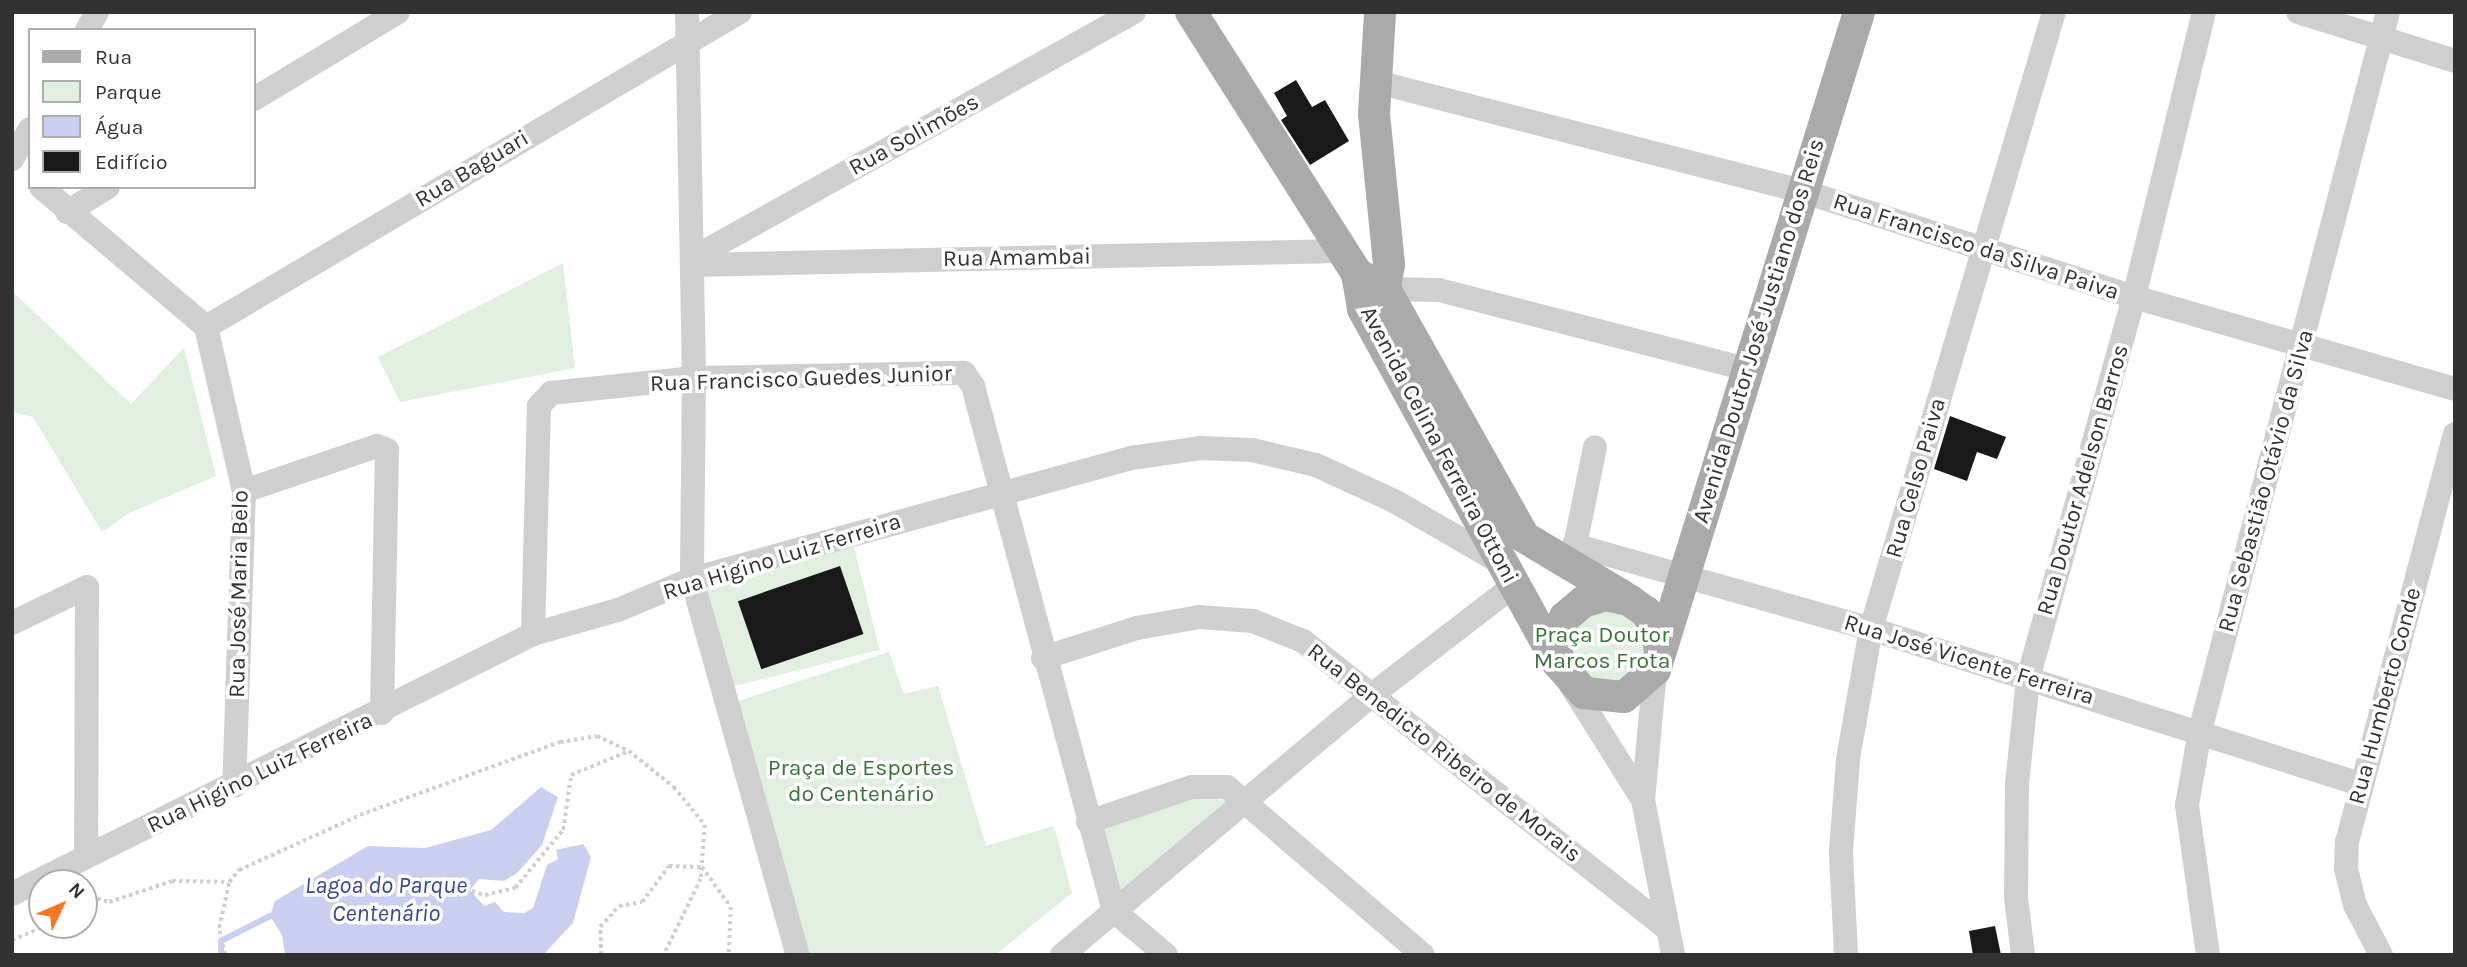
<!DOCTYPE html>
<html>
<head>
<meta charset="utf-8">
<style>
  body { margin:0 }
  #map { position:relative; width:2467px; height:967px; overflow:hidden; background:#fff; font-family:Karla,sans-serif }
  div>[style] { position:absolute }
  .green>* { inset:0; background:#e0efdf; transform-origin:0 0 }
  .water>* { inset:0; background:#cacff0 }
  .stream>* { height:6px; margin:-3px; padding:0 3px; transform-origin:3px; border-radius:3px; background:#cacff0 }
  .building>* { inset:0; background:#191919; transform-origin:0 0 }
  .path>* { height:3.5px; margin-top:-1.75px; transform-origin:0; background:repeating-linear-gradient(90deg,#cfcfcf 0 3.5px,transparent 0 7px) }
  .minor>* { height:24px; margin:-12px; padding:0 12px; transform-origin:12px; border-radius:12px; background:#cfcfcf }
  .major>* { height:32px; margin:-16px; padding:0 16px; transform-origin:16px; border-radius:16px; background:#aaa }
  span { translate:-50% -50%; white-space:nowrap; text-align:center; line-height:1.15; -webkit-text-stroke:7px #fff; paint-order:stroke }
  .street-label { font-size:23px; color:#323232 }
  .park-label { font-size:23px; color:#397339 }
  .water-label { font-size:24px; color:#35459e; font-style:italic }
  .frame { position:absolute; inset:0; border:14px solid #323232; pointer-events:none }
  .legend { position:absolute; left:28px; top:28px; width:228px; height:161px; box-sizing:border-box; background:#fff; border:2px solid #adadad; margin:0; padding:9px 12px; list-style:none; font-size:21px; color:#323232 }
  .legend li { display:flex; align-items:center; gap:14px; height:35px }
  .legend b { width:35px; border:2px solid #adadad }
  .north { position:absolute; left:28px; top:869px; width:70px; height:70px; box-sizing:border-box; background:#fff; border:2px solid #adadad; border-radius:50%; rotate:46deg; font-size:19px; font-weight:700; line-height:28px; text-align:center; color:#323232 }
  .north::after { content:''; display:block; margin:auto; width:24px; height:32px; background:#f77725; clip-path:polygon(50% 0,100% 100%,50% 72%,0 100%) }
</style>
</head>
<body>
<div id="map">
  <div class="green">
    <div style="clip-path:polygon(563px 263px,575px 368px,400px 402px,378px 357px)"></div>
    <div style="clip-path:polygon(12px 291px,131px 404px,184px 348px,216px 476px,129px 513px,102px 532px,33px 417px,12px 412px)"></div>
    <div style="left:854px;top:547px;width:106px;height:152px;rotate:76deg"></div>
    <div style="clip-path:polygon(1600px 605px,1632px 617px,1646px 637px,1644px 662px,1620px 687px,1589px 688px,1562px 637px)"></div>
    <div style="clip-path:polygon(889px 652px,904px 694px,938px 686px,986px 846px,1054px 826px,1072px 893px,995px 955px,806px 955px,738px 701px)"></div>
    <div style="clip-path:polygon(1196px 796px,1241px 803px,1120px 902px,1097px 824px)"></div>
  </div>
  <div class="water">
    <div style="clip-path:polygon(541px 787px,558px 797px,542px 845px,517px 873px,504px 881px,479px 879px,470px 890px,484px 906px,495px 902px,504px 912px,524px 913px,533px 908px,547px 865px,558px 859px,556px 850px,583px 844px,591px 857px,573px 923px,543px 955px,285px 955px,282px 935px,270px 916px,275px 901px,368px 846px,425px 848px,491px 830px)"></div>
  </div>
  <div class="stream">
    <div style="left:221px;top:955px;width:14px;rotate:-90deg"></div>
    <div style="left:221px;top:941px;width:55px;rotate:-27deg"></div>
  </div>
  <div class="building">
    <div style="clip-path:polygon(1296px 80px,1312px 107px,1325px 100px,1349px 141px,1310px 165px,1281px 120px,1287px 116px,1274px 93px)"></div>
    <div style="clip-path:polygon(1950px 416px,2006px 437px,1997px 459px,1977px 452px,1967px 481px,1934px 469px)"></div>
    <div style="left:840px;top:566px;width:72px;height:108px;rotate:71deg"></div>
    <div style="clip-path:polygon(1995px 926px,2001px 955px,1973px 955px,1969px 931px)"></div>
  </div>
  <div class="path">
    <div style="left:472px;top:891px;width:14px;rotate:17deg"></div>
    <div style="left:485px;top:895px;width:31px;rotate:-13deg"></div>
    <div style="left:515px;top:888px;width:75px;rotate:-50.4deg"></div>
    <div style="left:563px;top:830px;width:56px;rotate:-81.7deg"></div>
    <div style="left:571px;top:775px;width:63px;rotate:-22.5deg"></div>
    <div style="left:84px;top:894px;width:26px;rotate:18deg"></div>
    <div style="left:109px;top:902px;width:66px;rotate:-18.4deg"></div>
    <div style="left:172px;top:881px;width:57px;rotate:1deg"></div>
    <div style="left:84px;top:902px;width:9px;rotate:-32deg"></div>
    <div style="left:12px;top:940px;width:39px;rotate:-23deg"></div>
    <div style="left:225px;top:955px;width:28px;rotate:-103deg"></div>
    <div style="left:219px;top:928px;width:47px;rotate:-77.7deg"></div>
    <div style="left:229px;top:882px;width:16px;rotate:-50deg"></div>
    <div style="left:239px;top:870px;width:133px;rotate:-24.4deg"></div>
    <div style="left:360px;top:815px;width:213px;rotate:-20.1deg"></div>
    <div style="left:560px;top:742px;width:37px;rotate:-9deg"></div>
    <div style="left:597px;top:736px;width:35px;rotate:25deg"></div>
    <div style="left:629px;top:751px;width:58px;rotate:38.7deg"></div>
    <div style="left:674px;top:787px;width:49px;rotate:50.8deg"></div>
    <div style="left:705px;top:825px;width:54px;rotate:94.2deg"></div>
    <div style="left:701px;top:879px;width:85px;rotate:116deg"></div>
    <div style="left:601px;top:955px;width:28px;rotate:-92deg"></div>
    <div style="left:600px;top:927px;width:28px;rotate:-48deg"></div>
    <div style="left:619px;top:906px;width:23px;rotate:-10deg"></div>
    <div style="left:642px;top:902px;width:45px;rotate:-53.1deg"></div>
    <div style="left:669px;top:866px;width:33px;rotate:2deg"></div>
    <div style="left:702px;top:867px;width:49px;rotate:54.1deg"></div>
    <div style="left:731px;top:907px;width:48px;rotate:92.4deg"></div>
  </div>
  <div class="minor">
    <div style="left:687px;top:12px;width:366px;rotate:88.9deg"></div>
    <div style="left:694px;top:378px;width:201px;rotate:90.6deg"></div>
    <div style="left:692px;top:579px;width:391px;rotate:74.3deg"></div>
    <div style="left:2298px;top:12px;width:164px;rotate:17.3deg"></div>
    <div style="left:87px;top:30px;width:21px;rotate:-61deg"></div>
    <div style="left:1373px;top:81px;width:443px;rotate:14.4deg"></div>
    <div style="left:1802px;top:191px;width:349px;rotate:17.7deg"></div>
    <div style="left:2134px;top:297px;width:334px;rotate:16deg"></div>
    <div style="left:254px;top:99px;width:168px;rotate:-31.1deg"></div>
    <div style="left:12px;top:159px;width:35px;rotate:-59deg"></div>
    <div style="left:41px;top:187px;width:216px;rotate:40.3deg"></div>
    <div style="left:206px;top:327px;width:168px;rotate:77deg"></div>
    <div style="left:244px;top:491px;width:295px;rotate:91.9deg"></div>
    <div style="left:67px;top:212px;width:48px;rotate:-31.4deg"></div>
    <div style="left:693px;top:258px;width:505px;rotate:-29.15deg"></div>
    <div style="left:693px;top:265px;width:648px;rotate:-1.24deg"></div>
    <div style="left:1385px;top:289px;width:54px;rotate:1.1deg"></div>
    <div style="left:1439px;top:290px;width:317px;rotate:14.4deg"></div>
    <div style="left:206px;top:327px;width:620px;rotate:-30.54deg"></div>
    <div style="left:244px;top:491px;width:140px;rotate:-18.7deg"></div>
    <div style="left:377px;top:446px;width:11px;rotate:22deg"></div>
    <div style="left:387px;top:450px;width:263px;rotate:91.1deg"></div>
    <div style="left:1574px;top:545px;width:309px;rotate:15.8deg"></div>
    <div style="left:1871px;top:629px;width:513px;rotate:17.59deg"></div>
    <div style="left:1572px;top:561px;width:116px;rotate:-78.6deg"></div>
    <div style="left:12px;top:623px;width:83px;rotate:-25.6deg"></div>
    <div style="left:87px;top:587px;width:270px;rotate:90.2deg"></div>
    <div style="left:533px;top:634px;width:228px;rotate:-88.5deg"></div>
    <div style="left:539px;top:406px;width:18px;rotate:-47deg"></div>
    <div style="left:551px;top:393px;width:144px;rotate:-6deg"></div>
    <div style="left:694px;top:378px;width:270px;rotate:-1.1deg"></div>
    <div style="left:964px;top:373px;width:16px;rotate:55deg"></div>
    <div style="left:973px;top:386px;width:544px;rotate:74.97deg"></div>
    <div style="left:1114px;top:911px;width:68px;rotate:40.2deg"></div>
    <div style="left:1043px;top:658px;width:99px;rotate:-17.7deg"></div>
    <div style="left:1137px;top:628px;width:63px;rotate:-10.1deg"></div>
    <div style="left:1199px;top:617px;width:54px;rotate:4.2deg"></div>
    <div style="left:1253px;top:621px;width:54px;rotate:21.8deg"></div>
    <div style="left:1303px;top:641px;width:463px;rotate:38.3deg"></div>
    <div style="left:1569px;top:682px;width:139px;rotate:57.9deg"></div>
    <div style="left:1643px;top:800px;width:158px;rotate:79deg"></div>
    <div style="left:1643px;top:800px;width:131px;rotate:-84.7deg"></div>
    <div style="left:1088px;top:822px;width:110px;rotate:-18.6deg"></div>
    <div style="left:1192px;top:787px;width:35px"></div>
    <div style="left:1227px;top:787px;width:258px;rotate:40.6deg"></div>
    <div style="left:12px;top:894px;width:582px;rotate:-26.52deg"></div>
    <div style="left:533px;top:634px;width:88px;rotate:-15.8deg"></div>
    <div style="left:618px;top:610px;width:80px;rotate:-22.7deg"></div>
    <div style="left:692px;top:579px;width:455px;rotate:-15.4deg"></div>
    <div style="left:1131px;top:458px;width:70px;rotate:-8.2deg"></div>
    <div style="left:1200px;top:448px;width:52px;rotate:2.2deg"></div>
    <div style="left:1252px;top:450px;width:66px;rotate:13.2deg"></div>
    <div style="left:1316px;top:465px;width:88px;rotate:24.8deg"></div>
    <div style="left:1396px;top:502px;width:120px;rotate:30deg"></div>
    <div style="left:1062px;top:955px;width:406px;rotate:-40deg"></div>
    <div style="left:1373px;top:694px;width:177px;rotate:-37.6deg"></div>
    <div style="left:1846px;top:955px;width:104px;rotate:-92.8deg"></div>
    <div style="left:1841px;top:851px;width:92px;rotate:-85.6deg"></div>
    <div style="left:1848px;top:759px;width:132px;rotate:-80deg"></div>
    <div style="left:1871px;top:629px;width:644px;rotate:-73.48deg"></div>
    <div style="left:2023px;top:955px;width:58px;rotate:-96.9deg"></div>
    <div style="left:2016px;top:897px;width:113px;rotate:-89.5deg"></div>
    <div style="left:2017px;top:784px;width:106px;rotate:-84deg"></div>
    <div style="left:2028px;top:679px;width:396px;rotate:-74.5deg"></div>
    <div style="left:2134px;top:297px;width:293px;rotate:-76.2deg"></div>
    <div style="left:2208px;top:955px;width:151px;rotate:-98deg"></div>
    <div style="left:2187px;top:805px;width:75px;rotate:-80deg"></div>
    <div style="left:2200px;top:731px;width:743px;rotate:-75.35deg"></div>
    <div style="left:2381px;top:955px;width:56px;rotate:-117.5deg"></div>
    <div style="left:2355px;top:905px;width:38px;rotate:-104deg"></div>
    <div style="left:2346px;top:868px;width:26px;rotate:-88deg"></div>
    <div style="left:2347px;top:842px;width:422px;rotate:-75.2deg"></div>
  </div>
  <div class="major">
    <div style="left:1191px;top:12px;width:310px;rotate:57.6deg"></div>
    <div style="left:1357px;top:274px;width:36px;rotate:80deg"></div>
    <div style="left:1363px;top:309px;width:404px;rotate:61.2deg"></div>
    <div style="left:1357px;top:274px;width:32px;rotate:28deg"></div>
    <div style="left:1385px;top:289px;width:284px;rotate:60.7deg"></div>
    <div style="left:1524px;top:537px;width:115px;rotate:30.8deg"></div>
    <div style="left:1371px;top:301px;width:18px;rotate:-41deg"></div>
    <div style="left:1385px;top:289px;width:25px;rotate:-81deg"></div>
    <div style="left:1389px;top:264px;width:151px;rotate:-95.7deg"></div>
    <div style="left:1374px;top:114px;width:102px;rotate:-86.6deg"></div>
    <div style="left:1660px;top:651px;width:21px;rotate:-98deg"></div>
    <div style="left:1657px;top:630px;width:21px;rotate:-121deg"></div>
    <div style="left:1646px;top:612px;width:21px;rotate:-145deg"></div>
    <div style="left:1629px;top:600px;width:24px;rotate:-168deg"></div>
    <div style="left:1606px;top:595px;width:24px;rotate:163deg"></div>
    <div style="left:1583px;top:602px;width:23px;rotate:140deg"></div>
    <div style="left:1565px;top:617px;width:25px;rotate:111deg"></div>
    <div style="left:1556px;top:640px;width:23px;rotate:85deg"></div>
    <div style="left:1558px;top:663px;width:40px;rotate:49deg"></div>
    <div style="left:1584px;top:693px;width:40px;rotate:5.7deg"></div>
    <div style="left:1624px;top:697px;width:41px;rotate:-41.1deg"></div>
    <div style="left:1655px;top:670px;width:689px;rotate:-72.77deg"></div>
  </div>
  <div class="street-label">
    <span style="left:914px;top:135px;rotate:-29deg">Rua Solimões</span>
    <span style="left:472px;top:169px;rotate:-31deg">Rua Baguari</span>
    <span style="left:1976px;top:247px;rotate:18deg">Rua Francisco da Silva Paiva</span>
    <span style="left:1017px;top:258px;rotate:-1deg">Rua Amambai</span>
    <span style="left:1759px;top:331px;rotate:-73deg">Avenida Doutor José Justiano dos Reis</span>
    <span style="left:801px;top:379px;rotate:-2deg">Rua Francisco Guedes Junior</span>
    <span style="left:1439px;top:445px;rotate:62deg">Avenida Celina Ferreira Ottoni</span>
    <span style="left:1916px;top:478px;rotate:-74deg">Rua Celso Paiva</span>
    <span style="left:2083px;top:480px;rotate:-74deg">Rua Doutor Adelson Barros</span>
    <span style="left:2266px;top:481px;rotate:-75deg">Rua Sebastião Otávio da Silva</span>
    <span style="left:782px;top:557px;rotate:-17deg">Rua Higino Luiz Ferreira</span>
    <span style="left:239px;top:594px;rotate:-89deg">Rua José Maria Belo</span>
    <span style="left:1969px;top:660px;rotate:17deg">Rua José Vicente Ferreira</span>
    <span style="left:2385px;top:696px;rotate:-75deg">Rua Humberto Conde</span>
    <span style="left:1444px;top:753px;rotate:38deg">Rua Benedicto Ribeiro de Morais</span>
    <span style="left:260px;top:773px;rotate:-26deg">Rua Higino Luiz Ferreira</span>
  </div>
  <div class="park-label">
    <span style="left:1602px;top:648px">Praça Doutor<br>Marcos Frota</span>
    <span style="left:861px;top:781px">Praça de Esportes<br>do Centenário</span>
  </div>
  <div class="water-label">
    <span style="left:386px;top:900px">Lagoa do Parque<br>Centenário</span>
  </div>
  <div class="frame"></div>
  <ul class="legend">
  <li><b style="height:9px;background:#aaa"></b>Rua</li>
  <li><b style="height:19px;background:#e0efdf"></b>Parque</li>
  <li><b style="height:19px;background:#cacff0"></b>Água</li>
  <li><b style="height:19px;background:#191919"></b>Edifício</li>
  </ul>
  <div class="north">N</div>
</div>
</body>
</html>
